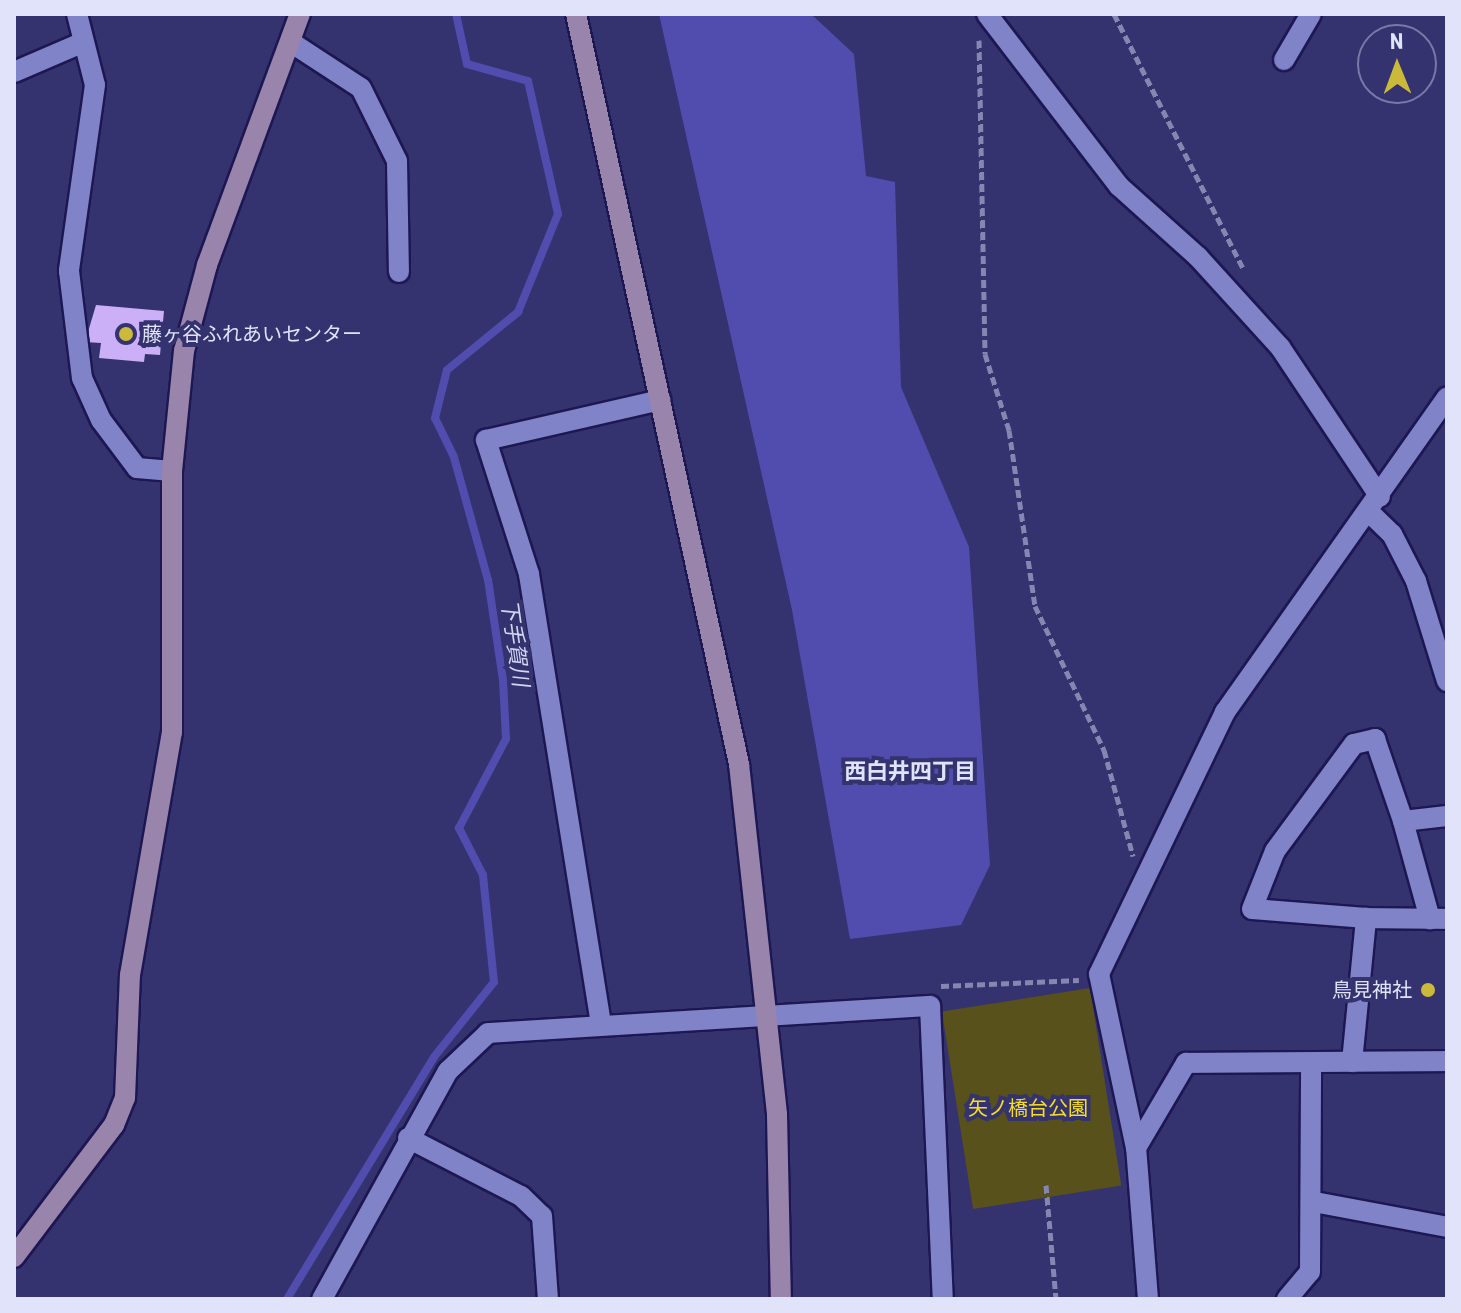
<!DOCTYPE html>
<html>
<head>
<meta charset="utf-8">
<style>
  body { margin:0 }
  #map { position:relative; width:1461px; height:1313px; overflow:hidden; background:#34326f; font-family:"Roboto Condensed","Noto Sans JP",sans-serif }
  div>[style] { position:absolute }
  .green>* { inset:0; background:#59511c; transform-origin:0 0 }
  .water>* { inset:0; background:#514dae }
  .stream>* { height:8px; margin:-4px; padding:0 4px; transform-origin:4px; border-radius:4px; background:#514dae }
  .building>* { inset:0; background:#cbb0f8 }
  .path>* { height:5px; margin-top:-2.5px; transform-origin:0; background:repeating-linear-gradient(90deg,#8686b1 0 8px,transparent 0 12px) }
  .roads { filter:drop-shadow(2px 0 #1d1752) drop-shadow(-2px 0 #1d1752) drop-shadow(0 2px #1d1752) drop-shadow(0 -2px #1d1752) }
  .street>* { height:20px; margin:-10px; padding:0 10px; transform-origin:10px; border-radius:10px; background:#8083c8 }
  .secondary>* { height:20px; margin:-10px; padding:0 10px; transform-origin:10px; border-radius:10px; background:#9984ac }
  .dots>* { width:22px; height:22px; translate:-50% -50%; box-sizing:border-box; border:4px solid #34326f; border-radius:50% }
  span { translate:-50% -50%; white-space:nowrap; text-align:center; line-height:1.15; -webkit-text-stroke:8px #34326f; paint-order:stroke }
  .poi-label { font-size:20px; color:#e1e3fa }
  .left { translate:0 -50%; text-align:left }
  .right { translate:-100% -50%; text-align:right }
  .park-label { font-size:20px; color:#f4dd23 }
  .water-label { font-size:22px; color:#d3d6f0; font-style:italic }
  .neighbourhood-label { font-size:22px; color:#e1e3fa; font-weight:700 }
  .frame { position:absolute; inset:0; border:16px solid #e1e3fa; pointer-events:none }
  .north { position:absolute; left:1357px; top:24px; width:80px; height:80px; box-sizing:border-box; background:#34326f; border:2px solid #7979a7; border-radius:50%; rotate:359deg; font-size:22px; font-weight:700; line-height:32px; text-align:center; color:#e1e3fa }
  .north::after { content:''; display:block; margin:auto; width:28px; height:36px; background:#cbb939; clip-path:polygon(50% 0,100% 100%,50% 72%,0 100%) }
</style>
</head>
<body>
<div id="map">
  <div class="green">
    <div style="left:1090px;top:988px;width:200px;height:150px;rotate:81deg"></div>
  </div>
  <div class="water">
    <div style="clip-path:polygon(659px 14px,811px 14px,854px 54px,866px 176px,895px 182px,901px 387px,969px 547px,990px 865px,961px 925px,850px 939px,792px 610px)"></div>
  </div>
  <div class="stream">
    <div style="left:287px;top:1299px;width:283px;rotate:-58.7deg"></div>
    <div style="left:434px;top:1057px;width:96px;rotate:-51.3deg"></div>
    <div style="left:494px;top:982px;width:108px;rotate:-95.9deg"></div>
    <div style="left:483px;top:875px;width:53px;rotate:-117.1deg"></div>
    <div style="left:459px;top:828px;width:101px;rotate:-62.2deg"></div>
    <div style="left:506px;top:739px;width:59px;rotate:-92.9deg"></div>
    <div style="left:503px;top:680px;width:101px;rotate:-98.5deg"></div>
    <div style="left:488px;top:580px;width:128px;rotate:-105.5deg"></div>
    <div style="left:454px;top:457px;width:43px;rotate:-116deg"></div>
    <div style="left:435px;top:418px;width:49px;rotate:-76deg"></div>
    <div style="left:447px;top:370px;width:92px;rotate:-39.2deg"></div>
    <div style="left:518px;top:312px;width:106px;rotate:-67.8deg"></div>
    <div style="left:558px;top:214px;width:136px;rotate:-102.7deg"></div>
    <div style="left:528px;top:81px;width:63px;rotate:-164.4deg"></div>
    <div style="left:467px;top:64px;width:51px;rotate:-102.4deg"></div>
  </div>
  <div class="building">
    <div style="clip-path:polygon(96px 305px,164px 311px,160px 355px,145px 354px,144px 362px,99px 358px,101px 343px,85px 342px)"></div>
  </div>
  <div class="path">
    <div style="left:1114px;top:14px;width:287px;rotate:63.1deg"></div>
    <div style="left:979px;top:40px;width:314px;rotate:88.9deg"></div>
    <div style="left:985px;top:354px;width:80px;rotate:72.5deg"></div>
    <div style="left:1009px;top:430px;width:178px;rotate:81.6deg"></div>
    <div style="left:1035px;top:606px;width:160px;rotate:64.4deg"></div>
    <div style="left:1104px;top:750px;width:110px;rotate:74.7deg"></div>
    <div style="left:941px;top:986px;width:138px;rotate:-2.5deg"></div>
    <div style="left:1046px;top:1185px;width:114px;rotate:85deg"></div>
  </div>
  <div class="roads">
    <div class="street">
      <div style="left:77px;top:14px;width:73px;rotate:75.8deg"></div>
      <div style="left:95px;top:85px;width:188px;rotate:98deg"></div>
      <div style="left:69px;top:271px;width:108px;rotate:83.1deg"></div>
      <div style="left:82px;top:378px;width:46px;rotate:65.7deg"></div>
      <div style="left:101px;top:420px;width:60px;rotate:53.1deg"></div>
      <div style="left:137px;top:468px;width:35px;rotate:5deg"></div>
      <div style="left:987px;top:14px;width:217px;rotate:52.5deg"></div>
      <div style="left:1119px;top:186px;width:106px;rotate:41.9deg"></div>
      <div style="left:1198px;top:257px;width:122px;rotate:47.7deg"></div>
      <div style="left:1280px;top:347px;width:180px;rotate:56.3deg"></div>
      <div style="left:292px;top:43px;width:82px;rotate:33.1deg"></div>
      <div style="left:361px;top:88px;width:81px;rotate:63.7deg"></div>
      <div style="left:397px;top:161px;width:111px;rotate:89deg"></div>
      <div style="left:1284px;top:60px;width:53px;rotate:-59.6deg"></div>
      <div style="left:14px;top:72px;width:71px;rotate:-23.3deg"></div>
      <div style="left:1369px;top:512px;width:32px;rotate:44deg"></div>
      <div style="left:1392px;top:534px;width:53px;rotate:62.9deg"></div>
      <div style="left:1416px;top:581px;width:105px;rotate:72.8deg"></div>
      <div style="left:1403px;top:821px;width:102px;rotate:74.6deg"></div>
      <div style="left:1366px;top:918px;width:114px;rotate:-175.5deg"></div>
      <div style="left:1252px;top:909px;width:62px;rotate:-68.4deg"></div>
      <div style="left:1275px;top:851px;width:133px;rotate:-53.6deg"></div>
      <div style="left:1354px;top:744px;width:22px;rotate:-13deg"></div>
      <div style="left:1375px;top:739px;width:87px;rotate:71.1deg"></div>
      <div style="left:1403px;top:821px;width:44px;rotate:-6.5deg"></div>
      <div style="left:601px;top:1024px;width:456px;rotate:-99.1deg"></div>
      <div style="left:529px;top:574px;width:141px;rotate:-107.8deg"></div>
      <div style="left:486px;top:440px;width:179px;rotate:-12.9deg"></div>
      <div style="left:1352px;top:1062px;width:145px;rotate:-84.4deg"></div>
      <div style="left:1366px;top:918px;width:81px;rotate:0.7deg"></div>
      <div style="left:408px;top:1138px;width:127px;rotate:27.2deg"></div>
      <div style="left:521px;top:1196px;width:29px;rotate:44deg"></div>
      <div style="left:542px;top:1216px;width:83px;rotate:85.9deg"></div>
      <div style="left:1136px;top:1148px;width:99px;rotate:-59.5deg"></div>
      <div style="left:1186px;top:1063px;width:261px;rotate:-0.4deg"></div>
      <div style="left:1314px;top:1202px;width:135px;rotate:10.6deg"></div>
      <div style="left:322px;top:1299px;width:260px;rotate:-61.1deg"></div>
      <div style="left:448px;top:1071px;width:55px;rotate:-43.5deg"></div>
      <div style="left:488px;top:1033px;width:443px;rotate:-3.5deg"></div>
      <div style="left:930px;top:1006px;width:293px;rotate:87.5deg"></div>
      <div style="left:1148px;top:1299px;width:151px;rotate:-94.5deg"></div>
      <div style="left:1136px;top:1148px;width:178px;rotate:-102deg"></div>
      <div style="left:1099px;top:974px;width:291px;rotate:-64.3deg"></div>
      <div style="left:1225px;top:712px;width:385px;rotate:-54.8deg"></div>
      <div style="left:1287px;top:1299px;width:35px;rotate:-50deg"></div>
      <div style="left:1310px;top:1272px;width:209px;rotate:-89.7deg"></div>
    </div>
    <div class="secondary">
      <div style="left:576px;top:14px;width:768px;rotate:77.74deg"></div>
      <div style="left:739px;top:764px;width:353px;rotate:83.8deg"></div>
      <div style="left:777px;top:1115px;width:184px;rotate:88.8deg"></div>
      <div style="left:14px;top:1257px;width:166px;rotate:-52.9deg"></div>
      <div style="left:114px;top:1125px;width:29px;rotate:-68deg"></div>
      <div style="left:125px;top:1098px;width:123px;rotate:-87.7deg"></div>
      <div style="left:130px;top:975px;width:247px;rotate:-80.2deg"></div>
      <div style="left:172px;top:732px;width:261px;rotate:-90deg"></div>
      <div style="left:172px;top:471px;width:121px;rotate:-84.3deg"></div>
      <div style="left:184px;top:351px;width:89px;rotate:-75deg"></div>
      <div style="left:207px;top:265px;width:268px;rotate:-69.7deg"></div>
    </div>
  </div>
  <div class="dots">
    <div style="left:126px;top:334px;background:#cbb939"></div>
    <div style="left:1428px;top:990px;background:#cbb939"></div>
  </div>
  <div class="poi-label">
    <span class="left" style="left:142px;top:334px">藤ヶ谷ふれあいセンター</span>
    <span class="right" style="left:1412px;top:990px">鳥見神社</span>
  </div>
  <div class="park-label">
    <span style="left:1028px;top:1108px">矢ノ橋台公園</span>
  </div>
  <div class="water-label">
    <span style="left:515px;top:643px;rotate:82deg">下手賀川</span>
  </div>
  <div class="neighbourhood-label">
    <span style="left:910px;top:772px">西白井四丁目</span>
  </div>
  <div class="frame"></div>
  <div class="north">N</div>
</div>
</body>
</html>
